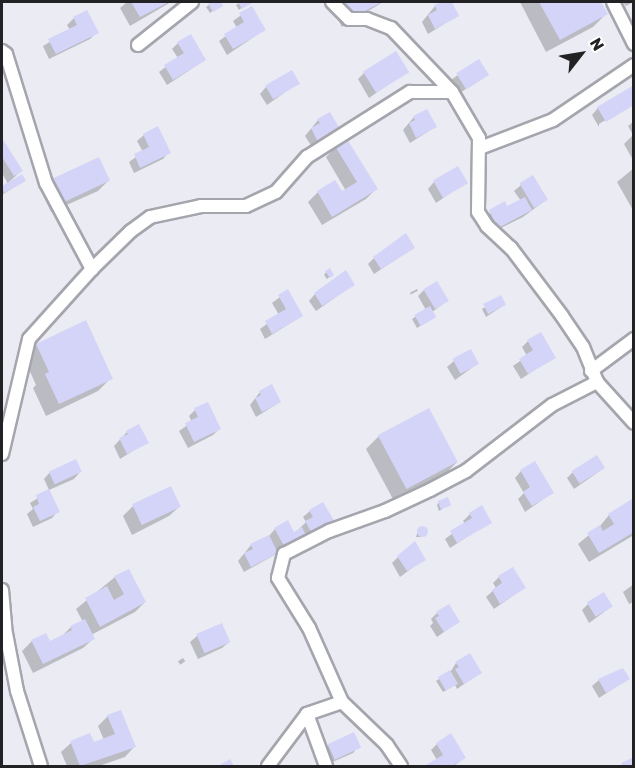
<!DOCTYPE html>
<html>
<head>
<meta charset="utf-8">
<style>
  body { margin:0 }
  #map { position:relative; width:635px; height:768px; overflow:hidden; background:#eaebf3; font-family:Rubik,sans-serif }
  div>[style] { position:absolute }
  .shadow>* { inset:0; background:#0003; transform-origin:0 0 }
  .building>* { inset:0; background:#d4d4f8; transform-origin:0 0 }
  .round { border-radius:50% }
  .roads { filter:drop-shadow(2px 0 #a5a6ad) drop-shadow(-2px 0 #a5a6ad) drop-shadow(0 2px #a5a6ad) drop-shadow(0 -2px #a5a6ad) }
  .minor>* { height:12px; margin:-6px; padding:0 6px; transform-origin:6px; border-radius:6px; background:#fff }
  span { translate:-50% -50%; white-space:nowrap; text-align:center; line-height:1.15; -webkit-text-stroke:6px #fff; paint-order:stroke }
  .frame { position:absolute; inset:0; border:3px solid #222225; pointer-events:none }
  .north { position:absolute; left:551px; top:24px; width:60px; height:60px; -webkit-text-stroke:4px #fff; paint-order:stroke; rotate:59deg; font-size:16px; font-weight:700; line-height:24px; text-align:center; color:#222225 }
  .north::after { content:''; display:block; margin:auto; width:21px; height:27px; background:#222225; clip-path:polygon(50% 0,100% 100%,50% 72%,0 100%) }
</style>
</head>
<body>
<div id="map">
  <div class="shadow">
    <div style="clip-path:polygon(127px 2px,171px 2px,130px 26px,120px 8px)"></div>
    <div style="clip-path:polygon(214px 2px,219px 2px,221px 5px,210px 13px,206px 7px)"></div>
    <div style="clip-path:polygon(249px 2px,239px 10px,236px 5px,241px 2px)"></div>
    <div style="clip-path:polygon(349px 2px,383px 2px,342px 27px,335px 14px)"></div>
    <div style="clip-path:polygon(445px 2px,450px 2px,457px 16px,428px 34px,422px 22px,435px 6px)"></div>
    <div style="clip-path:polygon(520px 2px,600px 2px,606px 14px,593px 27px,546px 52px)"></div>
    <div style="clip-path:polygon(623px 2px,633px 2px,626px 6px)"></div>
    <div style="clip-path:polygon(251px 8px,264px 30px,227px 55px,219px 41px,237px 28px,233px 21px)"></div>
    <div style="clip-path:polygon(74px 18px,97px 32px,90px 39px,49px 59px,43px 46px,70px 30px,67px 25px)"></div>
    <div style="clip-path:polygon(178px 43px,205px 60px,167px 85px,159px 72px,178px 58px,172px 49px)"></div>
    <div style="left:478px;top:61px;width:16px;height:34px;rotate:55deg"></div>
    <div style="clip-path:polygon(407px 71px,369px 98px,358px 79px,364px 73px)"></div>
    <div style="clip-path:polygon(298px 83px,267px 105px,260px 94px,266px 87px)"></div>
    <div style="clip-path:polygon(634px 103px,599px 124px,599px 127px,592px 115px,598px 108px)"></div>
    <div style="clip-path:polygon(414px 117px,435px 127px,410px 143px,403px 130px)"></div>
    <div style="clip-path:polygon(318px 120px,338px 129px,312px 147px,305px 136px)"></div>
    <div style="clip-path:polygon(634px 121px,634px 160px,633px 160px,624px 144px,633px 135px,628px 126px)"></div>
    <div style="clip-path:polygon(144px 135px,169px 152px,163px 159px,134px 173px,129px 162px,143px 152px,137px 141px)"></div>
    <div style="clip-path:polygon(2px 141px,21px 171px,9px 182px,24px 181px,2px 195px,2px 187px,8px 184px,2px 173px)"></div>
    <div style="clip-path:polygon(336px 147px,376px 189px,366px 199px,322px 225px,308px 202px,318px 192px,342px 193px,346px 191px,326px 157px)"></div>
    <div style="clip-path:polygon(634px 168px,634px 212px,617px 182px)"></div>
    <div style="clip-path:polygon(51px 180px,108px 181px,98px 191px,51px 212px,41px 190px)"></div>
    <div style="clip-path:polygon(434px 182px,466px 182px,436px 203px,428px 189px)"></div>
    <div style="clip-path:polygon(521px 185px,546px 200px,523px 217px,491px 233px,483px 218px,504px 203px,507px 208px,521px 201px,514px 191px)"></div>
    <div style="clip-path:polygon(413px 248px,374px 274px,368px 264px,374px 258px)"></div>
    <div style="clip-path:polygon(326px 272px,332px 275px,327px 279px,324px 275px)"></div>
    <div style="clip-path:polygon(353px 285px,316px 311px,309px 301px,315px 294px)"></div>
    <div style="left:417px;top:289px;width:2px;height:8px;rotate:63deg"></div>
    <div style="clip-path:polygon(424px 290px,447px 301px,432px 312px,432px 319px,417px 328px,412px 319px,426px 310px,418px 296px)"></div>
    <div style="clip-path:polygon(288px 291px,302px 316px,265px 339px,260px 329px,279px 315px,272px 303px)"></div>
    <div style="clip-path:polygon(500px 298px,504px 305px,486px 317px,482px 309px)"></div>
    <div style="clip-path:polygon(528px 341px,554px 357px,521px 379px,513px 366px,527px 356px,522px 347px)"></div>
    <div style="clip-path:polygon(36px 345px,111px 378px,98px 391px,46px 416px,33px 388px,36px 385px,24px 358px)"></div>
    <div style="clip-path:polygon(454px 361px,477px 364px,455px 380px,447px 367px)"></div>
    <div style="clip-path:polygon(260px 392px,280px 402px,256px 417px,250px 405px)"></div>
    <div style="clip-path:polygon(195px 410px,219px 429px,213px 435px,188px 448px,179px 431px,192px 422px,189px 416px)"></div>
    <div style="clip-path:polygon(127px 432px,147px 442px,120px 459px,114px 446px)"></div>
    <div style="clip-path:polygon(379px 436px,457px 462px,444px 475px,394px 501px,366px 449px)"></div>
    <div style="clip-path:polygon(604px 468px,574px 489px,567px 478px,573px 472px)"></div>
    <div style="clip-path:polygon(521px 471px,552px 493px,525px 512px,518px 499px,524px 493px,515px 478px)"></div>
    <div style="clip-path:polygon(50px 472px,80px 472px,74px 479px,49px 490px,44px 479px)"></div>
    <div style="clip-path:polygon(49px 491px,58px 511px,52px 518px,33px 527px,27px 514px,33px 509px,30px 503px)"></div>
    <div style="clip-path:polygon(632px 501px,634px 535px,589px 562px,578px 544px,600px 526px,609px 515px)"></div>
    <div style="clip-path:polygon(439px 502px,450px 504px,439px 511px,437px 505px)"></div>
    <div style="clip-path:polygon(133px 506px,179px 507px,169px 516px,132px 535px,123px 516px)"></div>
    <div style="clip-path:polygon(482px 507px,490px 522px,450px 548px,445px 539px,465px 524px,463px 521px,470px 514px)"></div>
    <div style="clip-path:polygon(310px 511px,333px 522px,244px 572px,238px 561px,251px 545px,269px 536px,275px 529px,294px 534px,306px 522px,303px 517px)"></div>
    <div style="clip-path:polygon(419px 528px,425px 528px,421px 537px,416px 537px)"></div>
    <div style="clip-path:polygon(398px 557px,424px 559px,400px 577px,392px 563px)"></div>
    <div style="clip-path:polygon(115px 577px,145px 602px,135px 612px,91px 635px,93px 639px,83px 648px,33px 673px,22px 651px,32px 641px,49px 643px,60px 638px,71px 627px,83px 622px,76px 609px)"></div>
    <div style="clip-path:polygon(499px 577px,524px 588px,494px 609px,486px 597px,496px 588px,493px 583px)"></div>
    <div style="clip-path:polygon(634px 584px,634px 602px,629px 604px,623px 592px)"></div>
    <div style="clip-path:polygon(588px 604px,611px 607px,589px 623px,582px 610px)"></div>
    <div style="clip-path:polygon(437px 613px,458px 622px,437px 637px,430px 626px,433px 623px,431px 619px)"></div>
    <div style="clip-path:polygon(221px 625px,229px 642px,222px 648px,198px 659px,190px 642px,197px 636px)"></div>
    <div style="left:183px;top:658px;width:4px;height:6px;rotate:56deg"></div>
    <div style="clip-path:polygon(456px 663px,480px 673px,457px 689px,455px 685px,443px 692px,436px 681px,451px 671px)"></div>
    <div style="clip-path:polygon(623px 670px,628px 679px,599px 698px,592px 686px,599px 680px)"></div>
    <div style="clip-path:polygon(108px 716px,134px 747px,125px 757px,99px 766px,67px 766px,61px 752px,71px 743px,93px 744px,104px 740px,98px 726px)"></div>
    <div style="clip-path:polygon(353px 734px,359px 746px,353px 753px,328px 764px,322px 752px,328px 746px)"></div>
    <div style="clip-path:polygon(437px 744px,464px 758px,454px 766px,427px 766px,437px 760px,431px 750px)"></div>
  </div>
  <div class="building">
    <div style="clip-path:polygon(131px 2px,169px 2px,140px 17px)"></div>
    <div style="clip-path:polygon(211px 2px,221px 2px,223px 6px,213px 12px,208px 3px)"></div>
    <div style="clip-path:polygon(238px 2px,251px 2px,252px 3px,242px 9px)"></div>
    <div style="clip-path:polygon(346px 2px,382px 2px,352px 18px,344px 3px)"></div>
    <div style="clip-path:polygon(442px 2px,452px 2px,459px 16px,435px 29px,428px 15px,437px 10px,434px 5px)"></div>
    <div style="clip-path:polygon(539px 2px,601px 2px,608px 14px,560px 40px)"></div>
    <div style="clip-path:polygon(252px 6px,266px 30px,233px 49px,224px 34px,244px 22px,239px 13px)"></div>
    <div style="clip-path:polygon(87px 10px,99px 33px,56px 54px,48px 39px,77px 25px,73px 17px)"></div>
    <div style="clip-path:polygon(191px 34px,206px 60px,173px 80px,164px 65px,184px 53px,177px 42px)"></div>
    <div style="left:396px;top:51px;width:25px;height:39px;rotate:58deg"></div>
    <div style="left:479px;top:59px;width:19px;height:27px;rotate:58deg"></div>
    <div style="left:292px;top:70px;width:16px;height:31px;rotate:60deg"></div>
    <div style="clip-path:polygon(634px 85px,634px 105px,606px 122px,597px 107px)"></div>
    <div style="clip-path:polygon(427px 109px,437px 127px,416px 138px,409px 123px,415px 120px,413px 116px)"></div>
    <div style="clip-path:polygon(330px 112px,340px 129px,318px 142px,311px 128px,320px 123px,317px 119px)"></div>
    <div style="clip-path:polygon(158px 126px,171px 153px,140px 168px,134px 154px,149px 147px,143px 134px)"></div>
    <div style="clip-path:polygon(2px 138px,23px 171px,14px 176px,2px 157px)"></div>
    <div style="clip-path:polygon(347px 139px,378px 189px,332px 217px,317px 191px,335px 180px,342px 191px,357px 182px,335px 146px)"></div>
    <div style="left:99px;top:157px;width:26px;height:54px;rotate:65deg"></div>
    <div style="left:458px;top:166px;width:20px;height:29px;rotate:60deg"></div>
    <div style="clip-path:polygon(22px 174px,26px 181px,4px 193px,2px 186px)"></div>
    <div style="left:533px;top:175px;width:29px;height:16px;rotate:59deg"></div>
    <div style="clip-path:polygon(525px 197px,532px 210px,498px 228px,489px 210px,505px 201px,507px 206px)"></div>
    <div style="clip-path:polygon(406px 233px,415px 248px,381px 269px,373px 257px)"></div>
    <div style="clip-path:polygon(330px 268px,334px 275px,330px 278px,325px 271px)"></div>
    <div style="clip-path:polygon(346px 270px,355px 285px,322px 306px,314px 293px)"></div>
    <div style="left:437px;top:281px;width:23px;height:16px;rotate:59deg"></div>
    <div style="clip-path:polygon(288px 289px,303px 316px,272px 334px,265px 321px,286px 309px,278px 295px)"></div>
    <div style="left:501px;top:295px;width:11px;height:20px;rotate:63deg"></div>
    <div style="left:430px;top:306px;width:13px;height:18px;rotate:61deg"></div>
    <div style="clip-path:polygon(86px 320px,113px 379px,59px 404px,45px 374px,49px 372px,36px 344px)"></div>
    <div style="clip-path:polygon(541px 332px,556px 358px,528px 374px,519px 359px,533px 350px,527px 340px)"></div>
    <div style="left:471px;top:349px;width:17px;height:21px;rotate:62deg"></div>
    <div style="clip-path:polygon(272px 384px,281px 402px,262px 412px,255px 398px,261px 395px,259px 391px)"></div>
    <div style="clip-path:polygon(208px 402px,221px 429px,194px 442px,185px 423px,198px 417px,194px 408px)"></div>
    <div style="left:429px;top:408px;width:61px;height:58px;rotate:62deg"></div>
    <div style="clip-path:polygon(139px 424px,149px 443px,127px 454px,119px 438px,128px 434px,126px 431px)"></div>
    <div style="left:597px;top:455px;width:15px;height:30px;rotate:58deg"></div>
    <div style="left:76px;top:459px;width:14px;height:30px;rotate:65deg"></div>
    <div style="clip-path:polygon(535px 461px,554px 493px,532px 506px,523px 492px,530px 487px,520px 470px)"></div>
    <div style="left:171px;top:486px;width:23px;height:43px;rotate:65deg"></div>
    <div style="clip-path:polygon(49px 489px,60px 512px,40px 521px,33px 507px,39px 504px,36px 495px)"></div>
    <div style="left:448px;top:497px;width:9px;height:11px;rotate:69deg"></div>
    <div style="clip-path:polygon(632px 499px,634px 532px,599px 553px,587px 533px,600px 525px,603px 531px,614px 524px,608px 514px)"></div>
    <div style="clip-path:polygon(323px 502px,335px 522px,313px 535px,305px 521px,313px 517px,309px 510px)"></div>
    <div style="clip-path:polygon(482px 505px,492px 523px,457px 543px,450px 531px,472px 518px,469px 513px)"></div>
    <div style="clip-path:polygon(288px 520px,294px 532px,302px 527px,307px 537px,286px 549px,274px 528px)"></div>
    <div class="round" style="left:416.5px;top:525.5px;width:11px;height:11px"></div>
    <div style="clip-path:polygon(269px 535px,278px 553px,251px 567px,244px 553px,253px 549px,250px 544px)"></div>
    <div style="clip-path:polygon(415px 541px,426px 560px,407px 571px,397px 556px)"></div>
    <div style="clip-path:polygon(513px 567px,526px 588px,500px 604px,492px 590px,502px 583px,498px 576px)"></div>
    <div style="clip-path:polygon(129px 569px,146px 602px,100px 627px,85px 598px,107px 586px,114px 600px,124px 594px,114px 576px)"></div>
    <div style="left:604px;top:592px;width:17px;height:20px;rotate:59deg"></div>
    <div style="clip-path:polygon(449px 604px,460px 622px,444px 632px,435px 618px,439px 616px,436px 612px)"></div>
    <div style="clip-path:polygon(85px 619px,95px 639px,43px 664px,31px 640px,46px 633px,50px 641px,72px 630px,70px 626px)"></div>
    <div style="left:222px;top:623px;width:21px;height:28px;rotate:67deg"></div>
    <div style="clip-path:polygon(470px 653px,482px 673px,464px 684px,455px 669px,459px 667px,455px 662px)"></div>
    <div style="clip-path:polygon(623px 668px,630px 679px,606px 693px,598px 679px)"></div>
    <div style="left:450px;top:670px;width:16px;height:14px;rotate:60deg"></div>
    <div style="clip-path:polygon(121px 710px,136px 747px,80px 766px,70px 741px,90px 733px,94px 742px,115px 734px,107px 715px)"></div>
    <div style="left:354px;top:732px;width:17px;height:29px;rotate:65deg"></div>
    <div style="clip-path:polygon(451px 733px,466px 758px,452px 766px,424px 766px,443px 755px,436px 743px)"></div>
    <div style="clip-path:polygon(634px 757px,634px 766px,623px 766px,621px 763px)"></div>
    <div style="clip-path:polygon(230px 759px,234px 766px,218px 766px)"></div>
  </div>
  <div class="roads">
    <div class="minor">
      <div style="left:332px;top:2px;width:24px;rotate:45deg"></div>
      <div style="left:349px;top:19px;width:18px"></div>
      <div style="left:367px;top:19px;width:26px;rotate:21deg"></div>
      <div style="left:391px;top:28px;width:88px;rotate:46.4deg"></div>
      <div style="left:452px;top:92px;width:53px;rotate:59.6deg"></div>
      <div style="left:479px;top:138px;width:74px;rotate:90.8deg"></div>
      <div style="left:478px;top:212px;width:17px;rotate:57deg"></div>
      <div style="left:487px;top:226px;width:33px;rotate:43deg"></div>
      <div style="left:511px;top:248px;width:85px;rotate:53.1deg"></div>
      <div style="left:562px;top:316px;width:37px;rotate:56deg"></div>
      <div style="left:583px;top:347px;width:38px;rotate:68deg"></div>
      <div style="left:597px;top:382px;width:55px;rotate:47.9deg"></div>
      <div style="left:613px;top:2px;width:47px;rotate:63.4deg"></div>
      <div style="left:138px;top:45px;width:69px;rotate:-38.5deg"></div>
      <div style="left:2px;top:51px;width:5px;rotate:37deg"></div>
      <div style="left:6px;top:54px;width:135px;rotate:72.8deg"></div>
      <div style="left:46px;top:183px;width:98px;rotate:61.9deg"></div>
      <div style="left:92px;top:269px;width:94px;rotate:132deg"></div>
      <div style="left:29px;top:339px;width:118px;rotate:103.2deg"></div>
      <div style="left:480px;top:148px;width:78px;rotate:-21deg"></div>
      <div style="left:553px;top:120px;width:98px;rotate:-34.2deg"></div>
      <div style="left:92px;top:269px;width:54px;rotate:-44.3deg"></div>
      <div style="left:131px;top:231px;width:24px;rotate:-36deg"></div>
      <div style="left:150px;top:217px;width:52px;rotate:-12.2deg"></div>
      <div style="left:201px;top:206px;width:45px"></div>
      <div style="left:246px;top:206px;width:33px;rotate:-25deg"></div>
      <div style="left:276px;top:192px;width:47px;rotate:-48.5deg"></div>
      <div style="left:307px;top:157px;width:122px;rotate:-32.3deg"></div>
      <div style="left:410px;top:92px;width:42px"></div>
      <div style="left:591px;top:371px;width:54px;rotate:-36.7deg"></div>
      <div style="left:2px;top:590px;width:38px;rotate:85deg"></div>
      <div style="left:5px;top:628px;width:64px;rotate:79.2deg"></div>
      <div style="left:17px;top:691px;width:79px;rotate:72.3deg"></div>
      <div style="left:307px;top:714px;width:55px;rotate:69.9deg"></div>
      <div style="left:268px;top:766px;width:65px;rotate:-53.1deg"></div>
      <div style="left:307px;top:714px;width:37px;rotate:-19deg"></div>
      <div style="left:401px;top:766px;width:25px;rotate:-124deg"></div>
      <div style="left:387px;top:745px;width:62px;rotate:-136.3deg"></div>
      <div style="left:342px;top:702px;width:81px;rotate:-114deg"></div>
      <div style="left:309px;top:628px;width:59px;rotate:-121.8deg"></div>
      <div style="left:278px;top:578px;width:25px;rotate:-76deg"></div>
      <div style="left:284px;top:554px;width:51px;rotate:-27.1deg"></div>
      <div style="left:329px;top:531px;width:59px;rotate:-19.7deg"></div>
      <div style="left:385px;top:511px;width:50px;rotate:-25deg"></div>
      <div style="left:430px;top:490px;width:41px;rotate:-27.8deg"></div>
      <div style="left:466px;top:471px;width:108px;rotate:-37.5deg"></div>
      <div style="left:552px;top:405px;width:51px;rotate:-27.1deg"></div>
    </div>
  </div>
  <div class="frame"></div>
  <div class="north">N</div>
</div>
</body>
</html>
